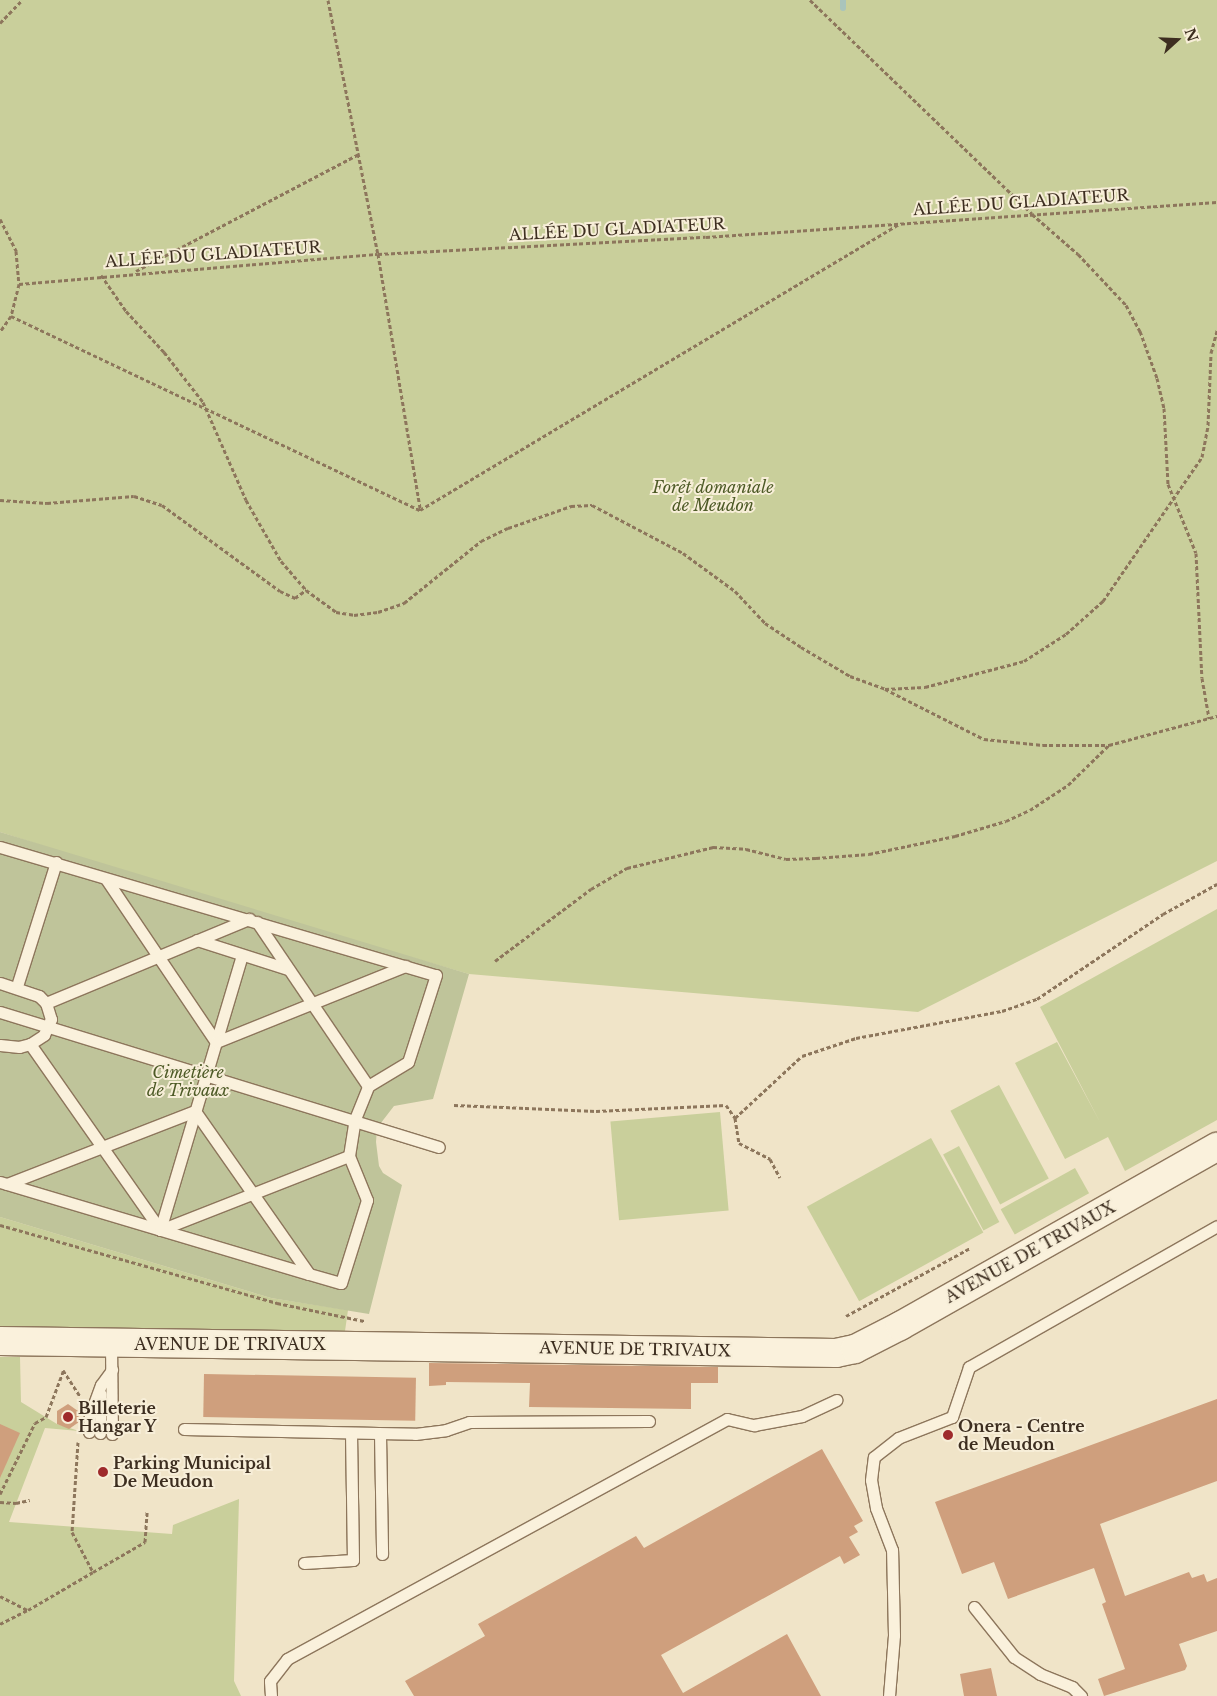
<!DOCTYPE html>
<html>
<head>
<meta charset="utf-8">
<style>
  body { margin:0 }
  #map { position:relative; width:1217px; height:1696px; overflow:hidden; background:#f0e4c8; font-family:"Libre Baskerville",serif }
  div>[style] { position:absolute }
  .green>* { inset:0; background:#c9cf9b; transform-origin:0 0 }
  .cemetery>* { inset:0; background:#bfc49a }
  .stream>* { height:6px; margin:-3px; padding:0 3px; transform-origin:3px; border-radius:3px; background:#a9c4bc }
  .building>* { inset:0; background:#cf9f7d; transform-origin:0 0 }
  .path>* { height:3px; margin-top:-1.5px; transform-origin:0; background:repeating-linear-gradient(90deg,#8d765c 0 4px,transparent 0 6.5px) }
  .roads { filter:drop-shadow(1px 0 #8d765c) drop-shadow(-1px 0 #8d765c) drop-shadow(0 1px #8d765c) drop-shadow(0 -1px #8d765c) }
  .service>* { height:11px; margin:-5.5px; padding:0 5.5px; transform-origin:5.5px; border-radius:5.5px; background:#faf1dc }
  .secondary>* { height:28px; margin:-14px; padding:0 14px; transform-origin:14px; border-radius:14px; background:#faf1dc }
  .dots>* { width:14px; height:14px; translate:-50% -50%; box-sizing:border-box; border:2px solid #f7eed8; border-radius:50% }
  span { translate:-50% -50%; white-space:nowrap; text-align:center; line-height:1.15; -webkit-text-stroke:4px #f7eed8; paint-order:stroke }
  .street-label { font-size:16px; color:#3d2e20 }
  .park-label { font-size:16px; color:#4d5a26; font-style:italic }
  .poi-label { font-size:16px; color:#3d2e20; font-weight:700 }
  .left { translate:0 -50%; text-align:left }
  .north { position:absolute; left:1152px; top:15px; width:50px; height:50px; -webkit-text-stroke:4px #f7eed8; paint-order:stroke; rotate:70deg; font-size:14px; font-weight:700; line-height:20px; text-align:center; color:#3d2e20 }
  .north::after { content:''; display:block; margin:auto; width:18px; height:22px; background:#3d2e20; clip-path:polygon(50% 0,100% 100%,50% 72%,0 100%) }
</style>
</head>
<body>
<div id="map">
  <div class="green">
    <div style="clip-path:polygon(0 0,1217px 0,1217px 861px,918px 1012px,469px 974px,194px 894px,0 832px)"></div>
    <div style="clip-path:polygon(1217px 909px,1217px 1120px,1125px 1171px,1108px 1137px,1065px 1159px,1015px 1063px,1057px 1042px,1101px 1124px,1040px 1007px)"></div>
    <div style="left:999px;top:1085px;width:106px;height:55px;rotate:62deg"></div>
    <div style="left:720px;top:1112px;width:99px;height:110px;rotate:85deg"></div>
    <div style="left:931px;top:1138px;width:108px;height:142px;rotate:61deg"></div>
    <div style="left:959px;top:1146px;width:86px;height:18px;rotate:62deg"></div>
    <div style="left:1075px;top:1168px;width:29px;height:85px;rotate:61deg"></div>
    <div style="clip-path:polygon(0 1217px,271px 1298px,348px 1310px,344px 1338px,0 1329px)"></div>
    <div style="clip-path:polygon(0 1357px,20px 1357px,21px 1402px,57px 1424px,79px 1431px,45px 1428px,9px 1522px,172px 1534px,173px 1525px,239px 1499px,234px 1681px,241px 1696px,0 1696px)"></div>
  </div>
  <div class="cemetery">
    <div style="clip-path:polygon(0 832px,469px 974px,433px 1099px,394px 1106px,377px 1128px,376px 1142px,379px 1166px,383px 1173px,402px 1185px,369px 1314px,271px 1298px,0 1217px)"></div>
  </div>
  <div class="stream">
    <div style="left:843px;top:8px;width:8px;rotate:-90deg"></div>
  </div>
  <div class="building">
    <div style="clip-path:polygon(429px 1363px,718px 1367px,718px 1383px,691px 1383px,691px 1409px,529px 1407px,530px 1383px,446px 1382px,446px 1385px,429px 1386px)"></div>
    <div style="left:204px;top:1374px;width:212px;height:43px;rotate:1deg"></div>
    <div style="clip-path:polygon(1217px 1399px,1217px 1481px,1100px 1524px,1125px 1596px,1189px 1572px,1192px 1578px,1204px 1574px,1207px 1582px,1217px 1578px,1217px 1631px,1179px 1644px,1187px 1666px,1185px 1670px,1104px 1696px,1098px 1679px,1125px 1669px,1102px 1604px,1106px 1602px,1094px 1568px,1008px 1599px,994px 1562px,962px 1574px,935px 1502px)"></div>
    <div style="clip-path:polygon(68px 1404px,78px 1411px,79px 1422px,69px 1429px,57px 1424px,57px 1411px)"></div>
    <div style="clip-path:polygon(0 1424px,20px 1433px,0 1478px)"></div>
    <div style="clip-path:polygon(822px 1449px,863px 1521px,854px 1526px,858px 1532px,849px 1537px,860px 1555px,844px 1564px,840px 1556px,661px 1655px,683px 1693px,787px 1634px,821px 1696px,414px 1696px,405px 1681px,485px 1636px,478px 1624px,636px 1536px,644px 1548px)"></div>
    <div style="clip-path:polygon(991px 1668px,997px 1696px,964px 1696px,960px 1674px)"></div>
  </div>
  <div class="path">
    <div style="left:328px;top:0;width:259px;rotate:78.9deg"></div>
    <div style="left:378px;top:254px;width:258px;rotate:80.6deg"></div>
    <div style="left:810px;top:0;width:308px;rotate:43.9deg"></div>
    <div style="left:1032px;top:214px;width:61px;rotate:41deg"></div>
    <div style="left:1078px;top:254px;width:70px;rotate:46.7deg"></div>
    <div style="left:1126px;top:305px;width:30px;rotate:62deg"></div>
    <div style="left:1140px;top:331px;width:50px;rotate:70.1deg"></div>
    <div style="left:1157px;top:378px;width:31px;rotate:77deg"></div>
    <div style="left:1164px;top:408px;width:76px;rotate:87deg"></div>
    <div style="left:1168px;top:484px;width:74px;rotate:67.9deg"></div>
    <div style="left:1196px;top:553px;width:125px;rotate:87.3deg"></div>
    <div style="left:1202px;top:678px;width:41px;rotate:80.1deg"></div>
    <div style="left:0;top:23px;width:32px;rotate:-46deg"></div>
    <div style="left:0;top:219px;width:36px;rotate:63deg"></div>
    <div style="left:16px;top:251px;width:33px;rotate:85deg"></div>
    <div style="left:19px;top:284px;width:33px;rotate:104deg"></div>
    <div style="left:11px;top:316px;width:19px;rotate:125deg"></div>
    <div style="left:136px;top:271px;width:252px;rotate:-27.7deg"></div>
    <div style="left:101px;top:275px;width:44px;rotate:55.2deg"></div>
    <div style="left:126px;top:311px;width:56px;rotate:47.2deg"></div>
    <div style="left:164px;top:352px;width:63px;rotate:52deg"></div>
    <div style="left:203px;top:402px;width:107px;rotate:66.3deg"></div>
    <div style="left:246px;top:500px;width:70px;rotate:60.2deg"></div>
    <div style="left:281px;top:561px;width:38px;rotate:49deg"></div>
    <div style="left:306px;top:590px;width:37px;rotate:36deg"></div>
    <div style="left:336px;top:612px;width:18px;rotate:9deg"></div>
    <div style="left:354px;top:615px;width:24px;rotate:-7deg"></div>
    <div style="left:378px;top:612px;width:28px;rotate:-19deg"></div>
    <div style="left:404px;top:603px;width:99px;rotate:-38.8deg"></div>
    <div style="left:481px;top:541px;width:30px;rotate:-26deg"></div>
    <div style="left:508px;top:528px;width:67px;rotate:-19.2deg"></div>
    <div style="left:571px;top:506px;width:21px;rotate:-3deg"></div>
    <div style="left:592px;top:505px;width:103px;rotate:27.8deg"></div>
    <div style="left:683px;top:553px;width:64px;rotate:36.2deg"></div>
    <div style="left:735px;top:591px;width:44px;rotate:46.8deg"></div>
    <div style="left:765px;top:623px;width:43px;rotate:33.7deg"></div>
    <div style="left:801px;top:647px;width:57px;rotate:30.6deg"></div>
    <div style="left:850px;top:676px;width:37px;rotate:20deg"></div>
    <div style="left:885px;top:689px;width:40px;rotate:-2.9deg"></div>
    <div style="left:925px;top:687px;width:102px;rotate:-14.7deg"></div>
    <div style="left:1024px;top:661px;width:50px;rotate:-32.7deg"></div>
    <div style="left:1066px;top:634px;width:50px;rotate:-41.7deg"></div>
    <div style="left:1103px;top:601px;width:175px;rotate:-55.5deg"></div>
    <div style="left:1202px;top:457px;width:33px;rotate:-79deg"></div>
    <div style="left:1208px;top:425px;width:72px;rotate:-87.6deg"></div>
    <div style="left:1211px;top:353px;width:24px;rotate:-75deg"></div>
    <div style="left:19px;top:284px;width:360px;rotate:-4.8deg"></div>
    <div style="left:378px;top:254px;width:328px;rotate:-3deg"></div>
    <div style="left:706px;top:237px;width:512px;rotate:-3.92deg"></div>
    <div style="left:11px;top:316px;width:453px;rotate:25.4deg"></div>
    <div style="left:420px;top:510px;width:558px;rotate:-30.84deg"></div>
    <div style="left:0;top:500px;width:47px;rotate:3.7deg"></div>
    <div style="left:47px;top:503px;width:87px;rotate:-4.6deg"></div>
    <div style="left:134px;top:496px;width:29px;rotate:18deg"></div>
    <div style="left:162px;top:505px;width:146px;rotate:36.1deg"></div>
    <div style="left:280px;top:591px;width:17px;rotate:25deg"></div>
    <div style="left:295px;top:598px;width:14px;rotate:-36deg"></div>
    <div style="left:885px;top:689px;width:111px;rotate:26.8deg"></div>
    <div style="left:984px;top:739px;width:59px;rotate:5.8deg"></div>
    <div style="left:1043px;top:745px;width:66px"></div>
    <div style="left:1109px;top:745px;width:112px;rotate:-15deg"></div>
    <div style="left:495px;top:961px;width:120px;rotate:-36.9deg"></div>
    <div style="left:591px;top:889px;width:42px;rotate:-30.3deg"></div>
    <div style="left:627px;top:868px;width:89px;rotate:-13.7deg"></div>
    <div style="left:713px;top:847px;width:33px;rotate:3deg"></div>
    <div style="left:746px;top:849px;width:41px;rotate:14deg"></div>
    <div style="left:786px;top:859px;width:30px;rotate:-2deg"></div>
    <div style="left:816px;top:858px;width:53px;rotate:-4.3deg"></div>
    <div style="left:869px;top:854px;width:88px;rotate:-11.8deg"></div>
    <div style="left:955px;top:836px;width:53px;rotate:-16.4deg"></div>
    <div style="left:1006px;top:821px;width:26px;rotate:-25deg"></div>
    <div style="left:1030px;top:810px;width:45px;rotate:-33.3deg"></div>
    <div style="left:1068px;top:785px;width:57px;rotate:-44.3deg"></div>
    <div style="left:454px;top:1105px;width:142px;rotate:2.4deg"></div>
    <div style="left:596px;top:1111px;width:130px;rotate:-2.6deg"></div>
    <div style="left:726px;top:1105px;width:16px;rotate:55deg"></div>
    <div style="left:735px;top:1118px;width:25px;rotate:81deg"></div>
    <div style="left:739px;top:1143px;width:35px;rotate:27deg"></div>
    <div style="left:770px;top:1159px;width:21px;rotate:62deg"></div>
    <div style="left:735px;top:1118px;width:91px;rotate:-42.8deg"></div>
    <div style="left:802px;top:1056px;width:57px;rotate:-18.4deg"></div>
    <div style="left:856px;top:1038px;width:148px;rotate:-10.5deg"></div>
    <div style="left:1002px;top:1011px;width:37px;rotate:-19deg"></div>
    <div style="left:1037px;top:999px;width:152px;rotate:-34deg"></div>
    <div style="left:1163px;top:914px;width:62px;rotate:-29.1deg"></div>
    <div style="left:0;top:1225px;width:288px;rotate:15.7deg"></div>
    <div style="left:277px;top:1303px;width:89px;rotate:11.7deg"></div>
    <div style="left:846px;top:1316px;width:141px;rotate:-28.7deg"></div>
    <div style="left:63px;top:1370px;width:31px;rotate:57deg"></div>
    <div style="left:78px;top:1442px;width:90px;rotate:93.8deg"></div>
    <div style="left:72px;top:1532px;width:45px;rotate:62.3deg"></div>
    <div style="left:0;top:1494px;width:79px;rotate:-63.8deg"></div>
    <div style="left:35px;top:1423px;width:13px;rotate:-29deg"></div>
    <div style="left:46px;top:1417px;width:51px;rotate:-69.4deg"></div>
    <div style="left:0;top:1502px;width:16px;rotate:4deg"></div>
    <div style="left:16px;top:1503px;width:14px;rotate:-12deg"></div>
    <div style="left:0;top:1596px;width:31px;rotate:27deg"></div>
    <div style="left:28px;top:1610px;width:75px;rotate:-30.3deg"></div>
    <div style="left:93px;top:1572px;width:60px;rotate:-30deg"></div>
    <div style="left:145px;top:1542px;width:32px;rotate:-86deg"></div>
    <div style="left:0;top:1624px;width:30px;rotate:-27deg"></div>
  </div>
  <div class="roads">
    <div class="service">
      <div style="left:0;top:847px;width:454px;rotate:16.4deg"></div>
      <div style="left:436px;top:975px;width:91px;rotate:107.8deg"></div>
      <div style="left:408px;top:1062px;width:47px;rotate:149deg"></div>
      <div style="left:106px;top:879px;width:197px;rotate:56deg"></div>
      <div style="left:216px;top:1042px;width:196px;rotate:106.6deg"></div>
      <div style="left:197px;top:940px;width:96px;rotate:17.7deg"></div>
      <div style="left:242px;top:955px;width:91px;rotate:106.6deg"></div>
      <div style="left:216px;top:1042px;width:204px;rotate:-21.9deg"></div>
      <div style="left:0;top:983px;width:41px;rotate:18.4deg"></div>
      <div style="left:39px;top:996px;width:10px;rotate:45deg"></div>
      <div style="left:46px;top:1003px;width:17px;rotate:73deg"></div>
      <div style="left:51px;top:1019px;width:17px;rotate:114deg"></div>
      <div style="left:44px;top:1035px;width:17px;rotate:147deg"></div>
      <div style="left:30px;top:1044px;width:11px;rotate:165deg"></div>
      <div style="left:19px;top:1047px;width:19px;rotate:-174deg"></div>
      <div style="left:17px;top:986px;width:130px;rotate:-72.5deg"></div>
      <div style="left:46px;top:1003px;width:220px;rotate:-22.5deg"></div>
      <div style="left:0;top:1012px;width:459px;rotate:17.1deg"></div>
      <div style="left:30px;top:1044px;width:227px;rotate:55deg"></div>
      <div style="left:0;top:1182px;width:322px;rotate:16.6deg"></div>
      <div style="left:309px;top:1274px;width:199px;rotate:-125deg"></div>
      <div style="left:195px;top:1111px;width:202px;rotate:158.8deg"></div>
      <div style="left:160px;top:1230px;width:203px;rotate:-21.4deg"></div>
      <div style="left:349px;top:1156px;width:37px;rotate:-81deg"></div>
      <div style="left:355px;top:1119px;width:35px;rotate:-68deg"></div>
      <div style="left:368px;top:1086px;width:198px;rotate:-124.1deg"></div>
      <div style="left:309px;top:1274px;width:33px;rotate:16deg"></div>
      <div style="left:341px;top:1283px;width:87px;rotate:-72.6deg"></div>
      <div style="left:367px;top:1200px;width:48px;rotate:-112.2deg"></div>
      <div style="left:111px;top:1343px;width:91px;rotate:89.4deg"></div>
      <div style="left:184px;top:1429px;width:231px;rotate:1.2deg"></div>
      <div style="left:415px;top:1434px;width:31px;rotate:-7deg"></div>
      <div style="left:446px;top:1430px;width:24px;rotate:-19deg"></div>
      <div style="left:469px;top:1422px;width:180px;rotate:-0.3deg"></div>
      <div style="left:89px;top:1432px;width:17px;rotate:-87deg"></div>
      <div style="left:90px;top:1415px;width:32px;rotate:-70deg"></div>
      <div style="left:101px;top:1385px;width:19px;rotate:-54deg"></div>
      <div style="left:100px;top:1433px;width:39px;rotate:-89deg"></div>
      <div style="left:380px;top:1434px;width:120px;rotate:89deg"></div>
      <div style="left:304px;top:1563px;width:49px;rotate:-3.5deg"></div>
      <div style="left:353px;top:1560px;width:126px;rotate:-90.9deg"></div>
      <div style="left:974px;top:1607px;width:64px;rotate:51.3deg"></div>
      <div style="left:1014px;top:1657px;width:31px;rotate:33deg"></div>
      <div style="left:1040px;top:1674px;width:35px;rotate:22deg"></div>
      <div style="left:1072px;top:1687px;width:13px;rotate:45deg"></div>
      <div style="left:271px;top:1696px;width:15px;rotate:-94deg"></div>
      <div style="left:270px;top:1681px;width:28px;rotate:-52deg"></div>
      <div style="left:287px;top:1659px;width:501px;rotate:-28.61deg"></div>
      <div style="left:727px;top:1419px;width:28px;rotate:13deg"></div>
      <div style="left:754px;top:1425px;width:49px;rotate:-10.6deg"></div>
      <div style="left:802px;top:1416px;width:38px;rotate:-25deg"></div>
      <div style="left:889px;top:1696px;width:61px;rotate:-85.3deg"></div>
      <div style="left:894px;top:1635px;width:85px;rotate:-91.3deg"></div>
      <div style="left:892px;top:1550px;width:45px;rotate:-110.9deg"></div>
      <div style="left:876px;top:1508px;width:28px;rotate:-100deg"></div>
      <div style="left:871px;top:1480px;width:23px;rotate:-83deg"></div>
      <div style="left:874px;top:1457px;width:31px;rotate:-38deg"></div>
      <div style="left:898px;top:1438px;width:58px;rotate:-21.3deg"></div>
      <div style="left:952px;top:1417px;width:53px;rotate:-71.2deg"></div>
      <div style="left:969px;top:1367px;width:285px;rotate:-29.6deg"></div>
    </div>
    <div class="secondary">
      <div style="left:0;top:1341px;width:836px;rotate:0.82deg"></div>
      <div style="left:836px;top:1353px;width:19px;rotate:-12deg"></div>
      <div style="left:855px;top:1349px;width:51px;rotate:-27.1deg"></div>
      <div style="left:900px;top:1326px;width:364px;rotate:-29.5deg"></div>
    </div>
  </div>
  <div class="dots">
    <div style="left:68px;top:1417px;background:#9e2a2b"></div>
    <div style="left:948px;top:1435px;background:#9e2a2b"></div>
    <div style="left:103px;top:1472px;background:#9e2a2b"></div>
  </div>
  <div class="street-label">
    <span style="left:1021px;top:202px;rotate:-4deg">ALLÉE DU GLADIATEUR</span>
    <span style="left:617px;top:229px;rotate:-3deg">ALLÉE DU GLADIATEUR</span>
    <span style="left:213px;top:254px;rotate:-4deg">ALLÉE DU GLADIATEUR</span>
    <span style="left:1030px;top:1252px;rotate:-29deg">AVENUE DE TRIVAUX</span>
    <span style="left:230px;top:1344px">AVENUE DE TRIVAUX</span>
    <span style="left:635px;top:1349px;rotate:1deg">AVENUE DE TRIVAUX</span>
  </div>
  <div class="park-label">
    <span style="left:713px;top:496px">Forêt domaniale<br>de Meudon</span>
    <span style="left:188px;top:1081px">Cimetière<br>de Trivaux</span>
  </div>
  <div class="poi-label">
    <span class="left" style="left:78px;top:1417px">Billeterie<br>Hangar Y</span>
    <span class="left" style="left:958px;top:1435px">Onera - Centre<br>de Meudon</span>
    <span class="left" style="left:113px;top:1472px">Parking Municipal<br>De Meudon</span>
  </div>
  <div class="north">N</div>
</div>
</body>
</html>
